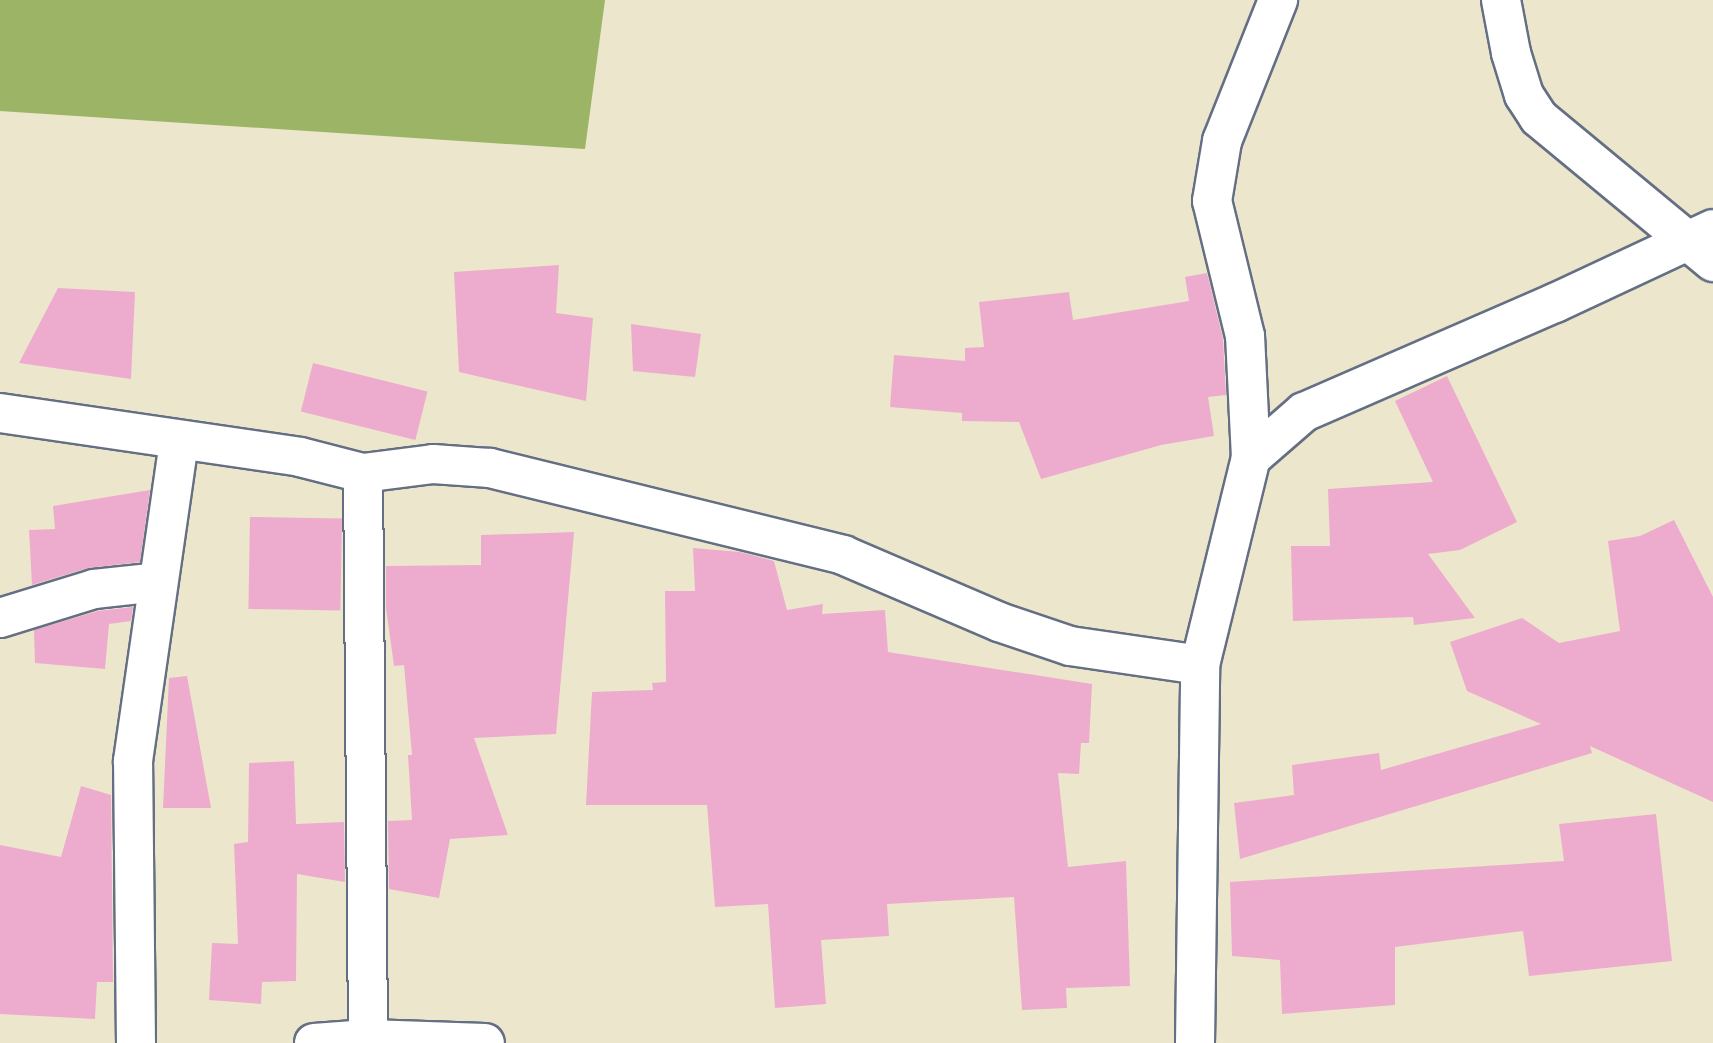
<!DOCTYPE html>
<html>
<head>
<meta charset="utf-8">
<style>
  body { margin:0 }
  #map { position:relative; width:1713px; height:1043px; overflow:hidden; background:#ece7cc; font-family:"Gentium Book Plus",serif }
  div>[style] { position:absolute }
  .forest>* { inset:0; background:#9cb466 }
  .building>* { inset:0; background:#edaccd; transform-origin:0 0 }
  .roads { filter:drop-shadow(2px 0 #646f84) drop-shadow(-2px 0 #646f84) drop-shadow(0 2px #646f84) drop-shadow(0 -2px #646f84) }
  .minor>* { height:38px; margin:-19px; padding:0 19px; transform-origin:19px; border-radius:19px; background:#fff }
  span { translate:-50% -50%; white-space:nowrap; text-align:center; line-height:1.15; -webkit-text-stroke:7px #f6f6f2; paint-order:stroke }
</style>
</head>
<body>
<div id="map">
  <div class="forest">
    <div style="clip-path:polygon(0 0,605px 0,585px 149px,0 111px)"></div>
  </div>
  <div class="building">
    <div style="clip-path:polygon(559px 265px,556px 313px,593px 318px,586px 401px,459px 372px,454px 272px)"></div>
    <div style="clip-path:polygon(1207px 273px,1223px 339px,1226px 395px,1208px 397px,1214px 436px,1161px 445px,1041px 479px,1019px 422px,962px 421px,962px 413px,890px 407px,894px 355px,965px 361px,965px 348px,984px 347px,979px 302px,1069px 292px,1073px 320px,1189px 301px,1185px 277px)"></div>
    <div style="clip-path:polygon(58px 288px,135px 292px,131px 379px,19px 363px)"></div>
    <div style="clip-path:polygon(631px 324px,701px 334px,695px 377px,633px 371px)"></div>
    <div style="left:313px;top:363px;width:118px;height:50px;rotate:14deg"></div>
    <div style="clip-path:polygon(1447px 376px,1517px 522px,1460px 550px,1428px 554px,1475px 618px,1414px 625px,1413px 617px,1293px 621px,1291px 546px,1330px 546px,1328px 489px,1433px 482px,1395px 401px)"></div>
    <div style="clip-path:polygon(150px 490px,140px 562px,88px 568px,32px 585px,29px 530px,55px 529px,53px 506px)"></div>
    <div style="left:250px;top:517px;width:92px;height:92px;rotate:1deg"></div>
    <div style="clip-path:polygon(1674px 520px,1713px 597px,1713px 802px,1590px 746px,1592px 753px,1240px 859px,1234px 803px,1294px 795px,1292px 765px,1379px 753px,1381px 770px,1541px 724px,1467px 691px,1450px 642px,1522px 618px,1559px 643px,1620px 631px,1608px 541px,1640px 536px)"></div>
    <div style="clip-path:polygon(574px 532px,556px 734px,474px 738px,508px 835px,450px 839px,439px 898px,389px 889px,388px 821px,412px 820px,408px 755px,412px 755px,404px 665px,394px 666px,386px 608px,386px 566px,481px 565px,481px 535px)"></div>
    <div style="clip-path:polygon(693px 548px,740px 552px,774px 561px,787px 610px,823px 604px,822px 614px,885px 610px,888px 652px,1092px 684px,1089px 743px,1081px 743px,1079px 774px,1058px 773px,1068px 867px,1126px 861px,1130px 986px,1066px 988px,1067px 1008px,1022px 1010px,1014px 897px,887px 904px,889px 936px,821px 940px,826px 1004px,775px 1008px,768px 904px,715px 907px,707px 805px,586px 805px,592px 692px,653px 690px,652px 683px,666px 682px,665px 591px,695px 591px)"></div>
    <div style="clip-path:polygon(133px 607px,131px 621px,109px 624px,105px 669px,35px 663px,34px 630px,98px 611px)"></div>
    <div style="clip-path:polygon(187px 676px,211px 808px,163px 808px,169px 678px)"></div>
    <div style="clip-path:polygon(294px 761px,296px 824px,344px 822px,345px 882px,297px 874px,296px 981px,262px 982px,261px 1004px,209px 1000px,212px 943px,238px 944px,234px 844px,248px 842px,249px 763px)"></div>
    <div style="clip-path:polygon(81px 786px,111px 795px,113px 982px,97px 982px,95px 1019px,0 1014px,0 845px,61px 857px)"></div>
    <div style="clip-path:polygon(1656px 814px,1672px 961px,1529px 976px,1523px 931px,1395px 947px,1395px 1005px,1282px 1014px,1280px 960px,1232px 956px,1230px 882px,1564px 861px,1559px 824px)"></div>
  </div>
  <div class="roads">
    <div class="minor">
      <div style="left:1501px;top:0;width:54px;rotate:79.3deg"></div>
      <div style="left:1511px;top:53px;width:44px;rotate:72.8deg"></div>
      <div style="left:1524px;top:95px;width:27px;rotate:57deg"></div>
      <div style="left:1539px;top:118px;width:226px;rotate:39.6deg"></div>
      <div style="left:0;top:413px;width:303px;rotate:8.3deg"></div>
      <div style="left:300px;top:457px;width:65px;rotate:14.3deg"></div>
      <div style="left:363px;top:473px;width:71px;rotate:-7.3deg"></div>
      <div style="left:433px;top:464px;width:57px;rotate:4deg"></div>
      <div style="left:490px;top:468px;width:364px;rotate:13.8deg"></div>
      <div style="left:843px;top:555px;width:170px;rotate:23.2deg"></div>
      <div style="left:999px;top:622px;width:75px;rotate:18.7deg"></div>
      <div style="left:1070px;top:646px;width:131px;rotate:8.3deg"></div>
      <div style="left:1251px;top:458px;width:122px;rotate:-92.8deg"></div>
      <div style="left:1245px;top:336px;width:139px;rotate:-103.7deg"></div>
      <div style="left:1212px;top:201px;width:61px;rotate:-80.5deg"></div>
      <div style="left:1222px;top:141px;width:152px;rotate:-68.3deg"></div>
      <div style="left:363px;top:473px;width:566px;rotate:89.49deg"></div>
      <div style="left:0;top:618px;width:98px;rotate:-17.1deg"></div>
      <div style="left:94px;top:589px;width:64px;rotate:-6.2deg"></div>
      <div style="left:136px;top:1043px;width:282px;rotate:-90.6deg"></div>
      <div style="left:133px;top:761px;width:323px;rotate:-81.8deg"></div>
      <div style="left:314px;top:1043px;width:54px;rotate:-4.2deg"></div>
      <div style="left:368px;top:1039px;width:117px;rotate:2deg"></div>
      <div style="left:1195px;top:1043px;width:378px;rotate:-89.2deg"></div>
      <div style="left:1200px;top:665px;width:213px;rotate:-76.2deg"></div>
      <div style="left:1251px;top:458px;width:70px;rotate:-41deg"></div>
      <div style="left:1304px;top:412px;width:274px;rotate:-23.5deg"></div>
      <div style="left:1555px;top:303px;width:174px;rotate:-25.1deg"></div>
    </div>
  </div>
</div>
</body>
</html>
